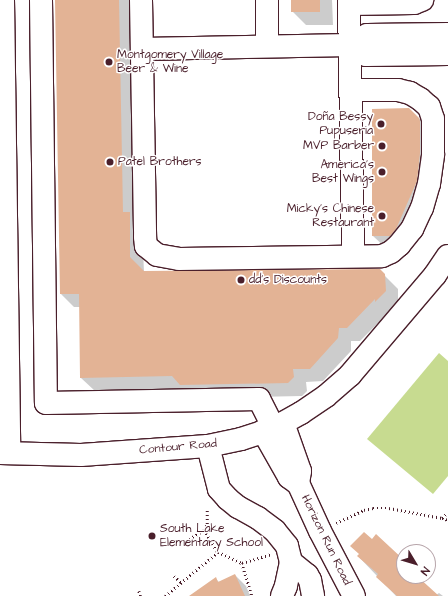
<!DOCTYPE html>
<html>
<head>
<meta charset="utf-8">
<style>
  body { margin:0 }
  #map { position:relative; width:448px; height:596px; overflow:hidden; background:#fff; font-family:"Architects Daughter",sans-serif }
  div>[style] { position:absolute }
  .green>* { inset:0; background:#c7db90 }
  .shadow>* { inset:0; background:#0003 }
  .building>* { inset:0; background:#e3b395; transform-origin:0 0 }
  .path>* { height:2.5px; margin-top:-1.25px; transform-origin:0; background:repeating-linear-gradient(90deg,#4a1f2b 0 1px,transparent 0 4px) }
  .roads { filter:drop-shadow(1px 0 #4a1f2b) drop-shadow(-1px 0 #4a1f2b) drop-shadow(0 1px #4a1f2b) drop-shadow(0 -1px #4a1f2b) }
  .minor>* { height:22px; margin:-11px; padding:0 11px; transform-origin:11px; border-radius:11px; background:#fff }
  .dots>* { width:11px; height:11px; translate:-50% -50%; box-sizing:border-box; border:2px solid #fff; border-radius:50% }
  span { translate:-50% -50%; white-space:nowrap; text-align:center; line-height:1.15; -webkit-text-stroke:3px #fff; paint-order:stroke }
  .poi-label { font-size:12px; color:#4a1f2b }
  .left { translate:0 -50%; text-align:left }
  .right { translate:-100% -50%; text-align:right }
  .street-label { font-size:12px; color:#4a1f2b }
  .north { position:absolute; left:396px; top:544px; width:40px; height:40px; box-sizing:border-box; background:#fff; border:1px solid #b7a5aa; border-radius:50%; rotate:128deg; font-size:11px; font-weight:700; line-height:16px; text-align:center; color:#4a1f2b }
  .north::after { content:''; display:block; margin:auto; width:14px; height:18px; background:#4a1f2b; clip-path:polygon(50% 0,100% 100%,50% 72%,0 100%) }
</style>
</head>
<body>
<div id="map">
  <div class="green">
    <div style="clip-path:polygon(439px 353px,448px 361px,448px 476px,433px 494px,367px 439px)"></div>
  </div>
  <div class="shadow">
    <div style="clip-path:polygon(56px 0,132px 0,144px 272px,379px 270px,398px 289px,398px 305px,389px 314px,388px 313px,360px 341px,351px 341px,351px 351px,323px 381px,306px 382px,307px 391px,302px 396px,194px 398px,186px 389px,95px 391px,81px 378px,80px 307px,74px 307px,61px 294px)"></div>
    <div style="clip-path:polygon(292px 0,332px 0,333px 25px,306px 25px,293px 12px)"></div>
    <div style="clip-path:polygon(419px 118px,432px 132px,430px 195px,387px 249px,373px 236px)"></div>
    <div style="clip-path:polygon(372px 540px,404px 562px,404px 576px,415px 576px,436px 595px,439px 593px,443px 596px,396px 596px,358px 556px)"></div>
    <div style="clip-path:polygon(235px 575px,246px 586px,250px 596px,191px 596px,216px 579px,219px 582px)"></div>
  </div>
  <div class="building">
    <div style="clip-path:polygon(55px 0,119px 0,123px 212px,130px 212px,130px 257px,144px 271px,380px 269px,385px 274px,386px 291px,375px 302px,375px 299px,347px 328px,339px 328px,338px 338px,310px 369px,293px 369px,294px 377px,288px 383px,180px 385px,172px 376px,80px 378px,79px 294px,60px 294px)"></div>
    <div style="left:291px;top:0;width:29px;height:12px"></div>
    <div style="clip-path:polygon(409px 108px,419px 118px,420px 121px,420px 153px,417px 181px,396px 229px,390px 236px,372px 236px,372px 109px)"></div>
    <div style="clip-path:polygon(364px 532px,372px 539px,376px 534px,404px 560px,404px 576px,417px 576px,439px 596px,397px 596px,376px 577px,378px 574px,357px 556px,359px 554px,350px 546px)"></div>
    <div style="clip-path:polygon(235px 574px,245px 596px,189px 596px,216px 577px,218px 582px)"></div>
  </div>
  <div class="path">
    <div style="left:442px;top:518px;width:6px;rotate:18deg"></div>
    <div style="left:336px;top:523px;width:31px;rotate:-25deg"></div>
    <div style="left:364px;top:510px;width:9px;rotate:-13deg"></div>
    <div style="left:373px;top:508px;width:16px"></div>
    <div style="left:389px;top:508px;width:54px;rotate:10.7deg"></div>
    <div style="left:442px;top:518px;width:8px;rotate:-45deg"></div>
    <div style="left:204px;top:530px;width:26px;rotate:58deg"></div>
    <div style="left:218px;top:552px;width:26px;rotate:25deg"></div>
    <div style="left:242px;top:563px;width:30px;rotate:-17deg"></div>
    <div style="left:189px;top:539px;width:17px;rotate:-31deg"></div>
    <div style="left:204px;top:530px;width:7px;rotate:-63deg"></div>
    <div style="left:207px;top:524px;width:15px;rotate:-90deg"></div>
    <div style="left:242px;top:563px;width:34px;rotate:73deg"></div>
    <div style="left:174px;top:576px;width:9px;rotate:41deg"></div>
    <div style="left:139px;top:591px;width:5px;rotate:68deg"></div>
    <div style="left:165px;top:596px;width:69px;rotate:-39.7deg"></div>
  </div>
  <div class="roads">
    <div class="minor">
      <div style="left:3px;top:0;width:453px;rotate:89.2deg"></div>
      <div style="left:41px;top:0;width:403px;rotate:89.3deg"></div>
      <div style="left:46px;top:403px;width:213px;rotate:-1.1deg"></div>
      <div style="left:259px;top:399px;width:33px;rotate:63deg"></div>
      <div style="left:141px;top:0;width:237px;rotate:89deg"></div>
      <div style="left:145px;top:237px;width:9px;rotate:84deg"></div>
      <div style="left:146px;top:246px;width:14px;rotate:39deg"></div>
      <div style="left:157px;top:255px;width:22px;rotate:10deg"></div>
      <div style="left:179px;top:259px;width:203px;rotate:-0.8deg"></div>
      <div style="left:382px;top:256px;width:10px;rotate:-24deg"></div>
      <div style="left:391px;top:252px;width:11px;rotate:-41deg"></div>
      <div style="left:399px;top:245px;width:21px;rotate:-51deg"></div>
      <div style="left:412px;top:229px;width:23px;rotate:-65deg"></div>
      <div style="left:422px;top:208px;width:25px;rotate:-74deg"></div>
      <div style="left:429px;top:184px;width:30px;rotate:-82deg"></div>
      <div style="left:433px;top:154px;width:35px;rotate:-90deg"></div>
      <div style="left:433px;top:119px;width:13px;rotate:-108deg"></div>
      <div style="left:429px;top:107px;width:12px;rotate:-138deg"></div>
      <div style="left:420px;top:99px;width:12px;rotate:-149deg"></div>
      <div style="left:410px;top:93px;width:12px;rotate:-166deg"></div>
      <div style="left:398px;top:90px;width:48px;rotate:180deg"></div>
      <div style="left:267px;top:0;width:46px;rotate:90deg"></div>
      <div style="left:349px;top:0;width:256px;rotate:89.1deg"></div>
      <div style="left:349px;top:4px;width:65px;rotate:-0.9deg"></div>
      <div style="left:414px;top:3px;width:9px;rotate:-21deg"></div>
      <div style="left:350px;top:45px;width:19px;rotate:32deg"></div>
      <div style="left:366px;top:55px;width:82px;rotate:-0.7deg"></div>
      <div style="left:142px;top:49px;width:208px;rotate:-1.1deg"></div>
      <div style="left:350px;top:45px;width:20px;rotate:-30deg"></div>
      <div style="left:367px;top:35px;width:81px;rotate:-0.7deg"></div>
      <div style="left:283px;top:423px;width:51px;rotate:70.5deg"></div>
      <div style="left:300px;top:471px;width:12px;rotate:99deg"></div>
      <div style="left:298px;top:483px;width:53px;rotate:65.4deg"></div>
      <div style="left:320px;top:531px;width:73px;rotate:62.4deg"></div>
      <div style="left:263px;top:431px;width:53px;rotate:60.5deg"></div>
      <div style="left:289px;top:477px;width:10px;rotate:37deg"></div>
      <div style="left:208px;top:446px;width:44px;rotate:75.7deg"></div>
      <div style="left:219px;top:489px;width:13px;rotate:48deg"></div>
      <div style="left:228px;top:499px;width:13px;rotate:39deg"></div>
      <div style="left:238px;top:507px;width:23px;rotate:29deg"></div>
      <div style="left:258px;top:518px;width:21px;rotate:37deg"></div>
      <div style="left:275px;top:531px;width:19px;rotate:51deg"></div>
      <div style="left:287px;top:546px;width:16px;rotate:76deg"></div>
      <div style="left:291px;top:562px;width:25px;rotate:102deg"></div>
      <div style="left:286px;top:586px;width:11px;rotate:112deg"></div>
      <div style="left:0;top:453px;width:81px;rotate:1.4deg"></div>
      <div style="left:81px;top:455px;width:127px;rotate:-4.1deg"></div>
      <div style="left:208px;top:446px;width:34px;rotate:-12deg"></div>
      <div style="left:241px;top:439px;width:35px;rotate:-18deg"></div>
      <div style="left:274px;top:428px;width:31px;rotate:-29deg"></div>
      <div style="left:301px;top:413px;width:30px;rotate:-34deg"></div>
      <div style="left:326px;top:396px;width:32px;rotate:-41deg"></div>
      <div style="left:350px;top:375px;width:131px;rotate:-49.6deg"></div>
      <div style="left:435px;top:275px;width:23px;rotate:-56deg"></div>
      <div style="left:291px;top:562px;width:21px;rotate:39deg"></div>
      <div style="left:307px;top:575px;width:6px;rotate:59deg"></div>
      <div style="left:310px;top:580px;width:16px;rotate:79deg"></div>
    </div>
  </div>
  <div class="dots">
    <div style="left:109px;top:62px;background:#4a1f2b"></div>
    <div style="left:381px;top:124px;background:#4a1f2b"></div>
    <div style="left:382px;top:146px;background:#4a1f2b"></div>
    <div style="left:110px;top:162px;background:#4a1f2b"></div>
    <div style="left:382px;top:172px;background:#4a1f2b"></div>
    <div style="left:382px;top:216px;background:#4a1f2b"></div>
    <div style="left:241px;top:280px;background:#4a1f2b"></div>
    <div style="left:152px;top:536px;background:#4a1f2b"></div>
  </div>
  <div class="poi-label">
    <span class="left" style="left:117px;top:62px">Montgomery Village<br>Beer &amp; Wine</span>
    <span class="right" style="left:373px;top:124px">Doña Bessy<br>Pupuseria</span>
    <span class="right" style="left:374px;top:146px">MVP Barber</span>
    <span class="left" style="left:118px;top:162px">Patel Brothers</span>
    <span class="right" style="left:374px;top:172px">America's<br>Best Wings</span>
    <span class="right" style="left:374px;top:216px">Micky's Chinese<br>Restaurant</span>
    <span class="left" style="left:249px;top:280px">dd's Discounts</span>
    <span class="left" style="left:160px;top:536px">South Lake<br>Elementary School</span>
  </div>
  <div class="street-label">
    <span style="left:178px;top:447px;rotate:-5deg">Contour Road</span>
    <span style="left:326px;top:540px;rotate:64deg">Horizon Run Road</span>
  </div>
  <div class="north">N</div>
</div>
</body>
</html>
